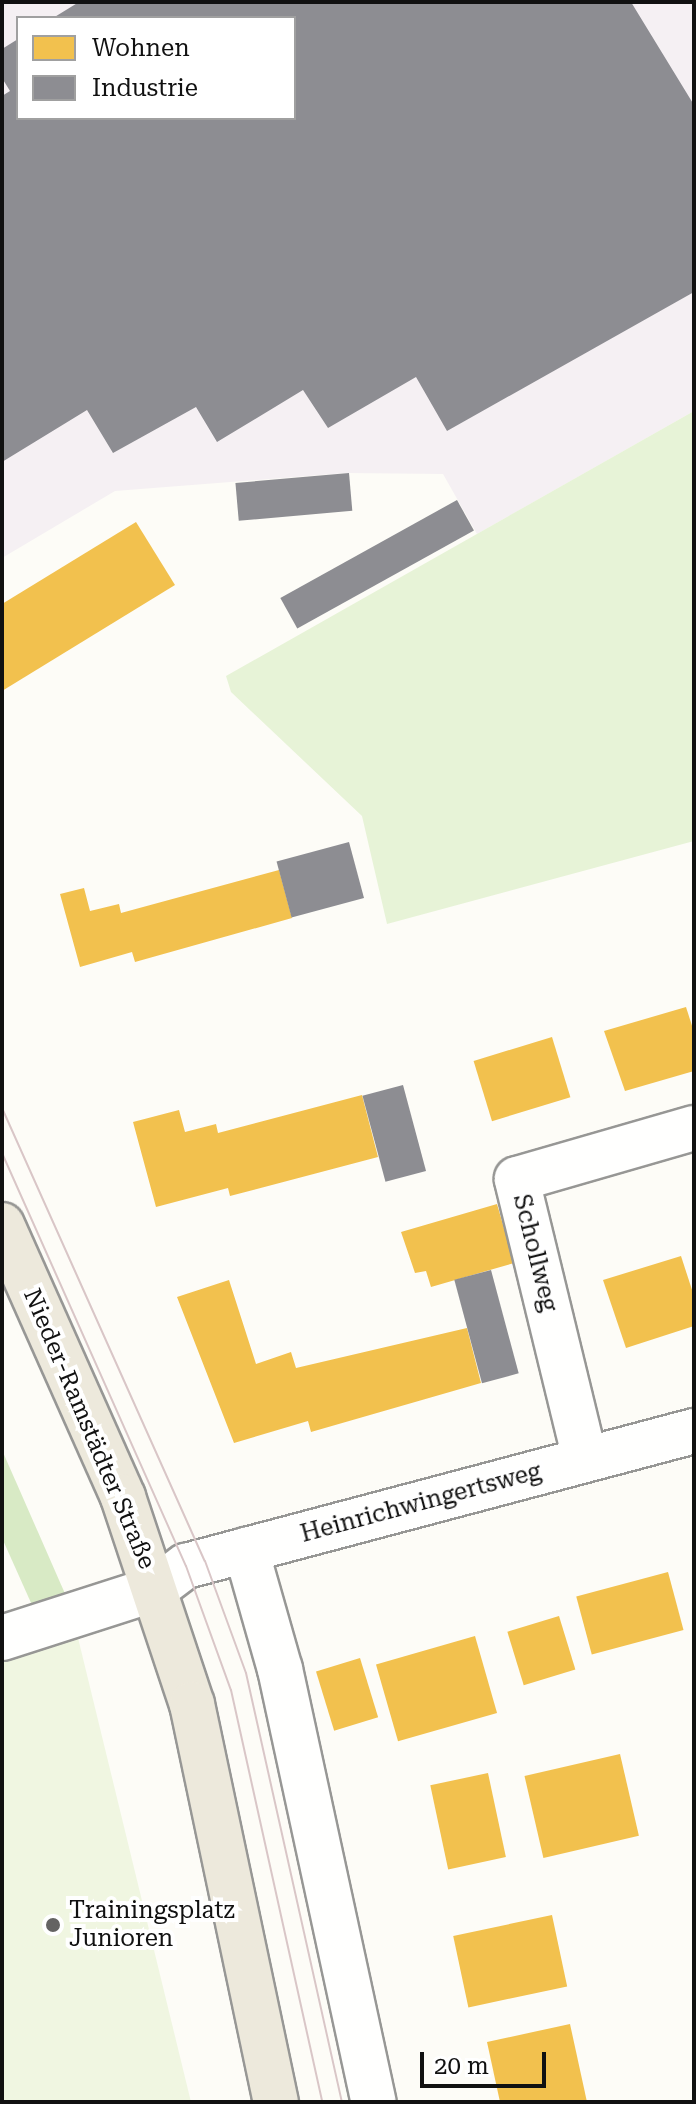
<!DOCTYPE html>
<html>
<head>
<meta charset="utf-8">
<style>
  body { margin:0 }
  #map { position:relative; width:696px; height:2104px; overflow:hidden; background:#fdfcf7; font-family:"Roboto Serif",serif }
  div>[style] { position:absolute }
  .industrial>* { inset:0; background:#f5f0f3 }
  .green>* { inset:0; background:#e7f3d7 }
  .forest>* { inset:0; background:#d8eac5 }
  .pitch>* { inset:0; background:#f0f6e1 }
  .homes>* { inset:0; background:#f2c14e; transform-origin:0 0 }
  .industry>* { inset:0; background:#8d8d92; transform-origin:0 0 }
  .roads { filter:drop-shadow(2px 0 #979795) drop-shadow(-2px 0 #979795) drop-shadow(0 2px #979795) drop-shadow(0 -2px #979795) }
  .minor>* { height:44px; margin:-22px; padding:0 22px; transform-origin:22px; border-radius:22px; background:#fffffe }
  .major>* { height:44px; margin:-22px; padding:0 22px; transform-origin:22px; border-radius:22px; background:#ede9dc }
  .tram>* { height:2px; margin:-1px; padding:0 1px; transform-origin:1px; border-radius:1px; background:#d9c6c7 }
  .dots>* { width:22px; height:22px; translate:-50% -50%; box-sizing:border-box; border:4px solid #fff; border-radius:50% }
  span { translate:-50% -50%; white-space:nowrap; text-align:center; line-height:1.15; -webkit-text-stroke:8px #fff; paint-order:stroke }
  .street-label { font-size:24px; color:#111 }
  .poi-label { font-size:24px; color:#111 }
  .left { translate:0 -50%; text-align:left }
  .frame { position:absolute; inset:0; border:4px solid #111; pointer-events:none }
  .legend { position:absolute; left:16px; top:16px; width:280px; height:104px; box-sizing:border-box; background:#fff; border:2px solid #a0a0a0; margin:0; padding:10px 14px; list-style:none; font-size:24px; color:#111 }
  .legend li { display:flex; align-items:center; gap:16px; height:40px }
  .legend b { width:40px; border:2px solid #a0a0a0 }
  .scale { position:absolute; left:420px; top:2052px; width:126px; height:36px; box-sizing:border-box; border:4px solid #111; border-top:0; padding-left:10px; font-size:24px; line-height:28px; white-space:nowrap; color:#111; -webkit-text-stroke:6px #fff; paint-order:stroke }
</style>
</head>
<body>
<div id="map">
  <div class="industrial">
    <div style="clip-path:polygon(evenodd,2px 2px,694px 2px,694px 411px,477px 534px,443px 474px,346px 473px,115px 491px,2px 558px,2px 2px,18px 18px,294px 18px,294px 118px,18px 118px,18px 18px)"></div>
  </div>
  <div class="green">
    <div style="clip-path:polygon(694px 411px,694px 841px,387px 924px,362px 816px,231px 692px,226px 676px)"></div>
  </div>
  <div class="forest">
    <div style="clip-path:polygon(2px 1450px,70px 1605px,36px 1614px,2px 1538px)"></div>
  </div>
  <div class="pitch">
    <div style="clip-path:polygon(70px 1605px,191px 2102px,2px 2102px,2px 1626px)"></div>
  </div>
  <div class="homes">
    <div style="clip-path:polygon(136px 522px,175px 585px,2px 691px,2px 604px)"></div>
    <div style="clip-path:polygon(279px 870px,292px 918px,135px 962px,132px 952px,80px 967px,60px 894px,84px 888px,90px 911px,119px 904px,121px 913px)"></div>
    <div style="clip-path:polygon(686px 1007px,694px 1032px,694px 1071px,625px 1091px,604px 1031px)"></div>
    <div style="left:552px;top:1037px;width:63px;height:82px;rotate:73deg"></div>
    <div style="clip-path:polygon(362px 1095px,378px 1157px,230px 1196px,228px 1188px,156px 1207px,133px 1122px,179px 1110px,185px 1132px,216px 1124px,218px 1133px)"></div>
    <div style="clip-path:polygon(497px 1204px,514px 1263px,431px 1287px,426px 1271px,415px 1273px,401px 1232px)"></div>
    <div style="clip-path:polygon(681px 1256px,694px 1296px,694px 1326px,626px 1348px,603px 1280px)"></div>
    <div style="clip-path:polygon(229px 1280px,256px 1364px,291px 1352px,296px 1368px,467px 1328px,481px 1383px,311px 1432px,308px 1421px,234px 1443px,177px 1297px)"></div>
    <div style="left:668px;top:1572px;width:60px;height:95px;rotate:75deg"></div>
    <div style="left:559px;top:1616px;width:56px;height:54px;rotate:73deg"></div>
    <div style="left:475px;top:1636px;width:80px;height:103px;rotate:74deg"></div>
    <div style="left:360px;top:1658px;width:62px;height:46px;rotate:73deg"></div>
    <div style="left:620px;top:1754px;width:84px;height:98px;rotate:77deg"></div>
    <div style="left:488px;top:1773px;width:86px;height:59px;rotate:78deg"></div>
    <div style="left:552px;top:1915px;width:73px;height:101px;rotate:78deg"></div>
    <div style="clip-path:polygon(570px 2024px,587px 2102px,500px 2102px,487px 2042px)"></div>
  </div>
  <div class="industry">
    <div style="clip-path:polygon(79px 2px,631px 2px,694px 105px,694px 292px,447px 431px,416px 377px,328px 428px,303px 390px,217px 442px,196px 407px,113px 453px,87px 410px,2px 462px,2px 96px,10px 91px,2px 78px,2px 49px,18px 39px,18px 118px,294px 118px,294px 18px,53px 18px)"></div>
    <div style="left:349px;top:473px;width:38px;height:114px;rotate:85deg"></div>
    <div style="left:457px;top:500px;width:35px;height:202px;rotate:61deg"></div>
    <div style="left:349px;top:842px;width:58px;height:75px;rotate:75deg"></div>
    <div style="left:403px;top:1085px;width:89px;height:42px;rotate:75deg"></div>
    <div style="left:491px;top:1270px;width:107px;height:38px;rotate:75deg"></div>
  </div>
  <div class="roads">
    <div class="minor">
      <div style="left:585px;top:1459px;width:288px;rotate:-103.7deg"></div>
      <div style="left:517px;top:1179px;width:184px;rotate:-16.1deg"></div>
      <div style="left:246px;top:1550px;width:124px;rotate:74.1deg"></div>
      <div style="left:280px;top:1669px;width:443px;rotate:77.8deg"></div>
      <div style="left:2px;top:1638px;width:161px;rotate:-17.8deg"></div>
      <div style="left:155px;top:1589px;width:39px;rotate:-37deg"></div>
      <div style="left:186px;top:1566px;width:526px;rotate:-14.88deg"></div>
    </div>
    <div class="major">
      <div style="left:2px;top:1225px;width:298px;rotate:66deg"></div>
      <div style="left:123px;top:1497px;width:218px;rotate:71.6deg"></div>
      <div style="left:192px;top:1704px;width:407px;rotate:78.1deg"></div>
    </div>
  </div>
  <div class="tram">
    <div style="left:2px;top:1108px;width:496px;rotate:65.9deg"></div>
    <div style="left:205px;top:1561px;width:119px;rotate:69.9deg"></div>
    <div style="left:246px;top:1673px;width:440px;rotate:77.4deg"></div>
    <div style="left:2px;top:1153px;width:452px;rotate:66deg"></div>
    <div style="left:186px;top:1566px;width:132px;rotate:70.1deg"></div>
    <div style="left:231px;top:1690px;width:422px;rotate:77.5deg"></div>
  </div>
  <div class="dots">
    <div style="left:53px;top:1925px;background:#646362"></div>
  </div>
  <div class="street-label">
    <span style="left:535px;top:1253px;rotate:76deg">Schollweg</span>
    <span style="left:89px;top:1429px;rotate:67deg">Nieder-Ramstädter Straße</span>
    <span style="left:421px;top:1503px;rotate:-15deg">Heinrichwingertsweg</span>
  </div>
  <div class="poi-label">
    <span class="left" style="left:69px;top:1925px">Trainingsplatz<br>Junioren</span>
  </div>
  <div class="frame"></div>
  <ul class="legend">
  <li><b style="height:22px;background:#f2c14e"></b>Wohnen</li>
  <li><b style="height:22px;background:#8d8d92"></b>Industrie</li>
  </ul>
  <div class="scale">20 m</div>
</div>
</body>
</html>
